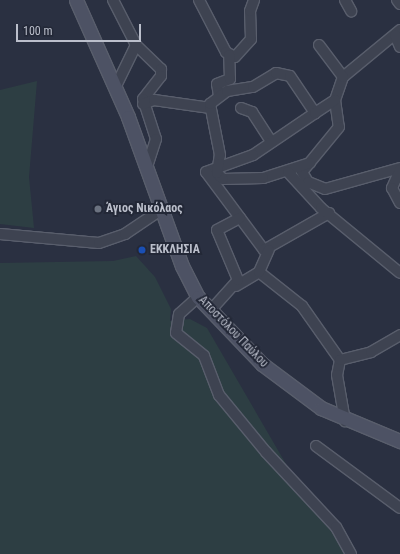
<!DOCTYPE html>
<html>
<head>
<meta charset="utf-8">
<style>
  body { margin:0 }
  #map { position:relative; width:400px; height:554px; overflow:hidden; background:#2a3041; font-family:"Roboto Condensed",sans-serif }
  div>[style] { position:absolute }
  .green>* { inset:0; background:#2d3e43 }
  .roads { filter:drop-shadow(1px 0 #595e6c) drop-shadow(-1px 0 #595e6c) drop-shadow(0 1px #595e6c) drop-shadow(0 -1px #595e6c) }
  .street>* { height:10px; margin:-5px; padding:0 5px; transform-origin:5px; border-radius:5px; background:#3e4351 }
  .secondary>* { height:13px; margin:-6.5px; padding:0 6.5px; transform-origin:6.5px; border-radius:6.5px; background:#4d5264 }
  .dots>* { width:11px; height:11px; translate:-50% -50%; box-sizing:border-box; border:2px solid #232837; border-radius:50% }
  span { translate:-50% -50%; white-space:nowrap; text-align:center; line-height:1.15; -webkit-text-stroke:4px #232837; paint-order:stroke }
  .poi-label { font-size:12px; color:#bbbfcb; font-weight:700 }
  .left { translate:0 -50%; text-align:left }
  .street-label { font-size:12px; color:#bbbfcb }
  .scale { position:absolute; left:16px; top:24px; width:125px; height:18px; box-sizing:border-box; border:2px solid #bbbfcb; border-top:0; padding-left:5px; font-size:12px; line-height:14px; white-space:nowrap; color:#bbbfcb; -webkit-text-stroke:3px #232837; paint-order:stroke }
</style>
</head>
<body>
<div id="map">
  <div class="green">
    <div style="clip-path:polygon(37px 81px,29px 177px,34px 228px,0 224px,0 90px)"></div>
    <div style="clip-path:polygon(136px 256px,155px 277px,171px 309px,170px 321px,190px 319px,207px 328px,286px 464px,280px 473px,334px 531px,347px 554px,0 554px,0 263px,113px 261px)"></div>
  </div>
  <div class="roads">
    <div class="street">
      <div style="left:113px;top:0;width:51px;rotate:62.9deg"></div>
      <div style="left:136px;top:45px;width:48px;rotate:116deg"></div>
      <div style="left:199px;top:0;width:59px;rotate:62.6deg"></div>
      <div style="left:226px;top:52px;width:10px;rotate:29deg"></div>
      <div style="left:235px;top:57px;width:24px;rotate:-48deg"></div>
      <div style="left:251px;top:39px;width:28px;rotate:-92deg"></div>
      <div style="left:250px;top:11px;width:12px;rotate:-70deg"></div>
      <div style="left:345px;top:0;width:13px;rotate:61deg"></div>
      <div style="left:397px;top:0;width:5px;rotate:53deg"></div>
      <div style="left:400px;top:30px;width:74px;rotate:140.5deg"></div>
      <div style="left:343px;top:77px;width:24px;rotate:109deg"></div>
      <div style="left:335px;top:100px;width:27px;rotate:82deg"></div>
      <div style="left:339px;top:127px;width:58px;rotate:129.4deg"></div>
      <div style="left:302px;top:172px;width:12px;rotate:59deg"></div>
      <div style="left:308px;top:182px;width:18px;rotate:22deg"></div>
      <div style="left:325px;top:189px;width:78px;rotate:-15.6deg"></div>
      <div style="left:395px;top:35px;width:13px;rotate:67deg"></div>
      <div style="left:136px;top:45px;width:35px;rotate:44deg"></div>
      <div style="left:161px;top:69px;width:7px;rotate:90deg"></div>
      <div style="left:161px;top:76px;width:29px;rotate:128deg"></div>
      <div style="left:143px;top:99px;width:42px;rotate:72deg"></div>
      <div style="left:156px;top:139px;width:29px;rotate:108deg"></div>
      <div style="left:319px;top:45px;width:40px;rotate:53deg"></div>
      <div style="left:219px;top:96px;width:12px;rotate:-99deg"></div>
      <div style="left:217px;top:84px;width:14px;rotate:-21deg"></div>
      <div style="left:230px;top:79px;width:24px;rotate:-92deg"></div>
      <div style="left:143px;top:104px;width:12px;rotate:-20deg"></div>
      <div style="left:154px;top:100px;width:57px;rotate:8.1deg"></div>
      <div style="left:241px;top:108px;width:12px;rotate:20deg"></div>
      <div style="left:252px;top:112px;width:33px;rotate:57deg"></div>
      <div style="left:315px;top:113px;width:75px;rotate:145.9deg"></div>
      <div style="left:253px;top:155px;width:50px;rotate:160.1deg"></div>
      <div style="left:206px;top:172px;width:97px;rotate:53.4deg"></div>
      <div style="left:264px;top:250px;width:75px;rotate:-29.6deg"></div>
      <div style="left:310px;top:163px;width:49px;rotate:162.3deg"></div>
      <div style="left:263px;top:178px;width:40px;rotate:178.6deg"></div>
      <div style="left:223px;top:179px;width:8px;rotate:-135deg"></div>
      <div style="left:217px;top:173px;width:18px;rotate:-81deg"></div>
      <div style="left:220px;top:155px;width:52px;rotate:-101.1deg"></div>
      <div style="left:210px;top:104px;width:21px;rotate:-37deg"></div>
      <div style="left:227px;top:91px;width:26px;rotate:-9deg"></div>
      <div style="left:253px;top:87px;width:27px;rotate:-31deg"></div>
      <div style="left:276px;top:73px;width:14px;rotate:12deg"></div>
      <div style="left:290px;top:76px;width:45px;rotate:56deg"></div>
      <div style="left:315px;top:113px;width:24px;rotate:-33deg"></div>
      <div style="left:400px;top:170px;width:20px;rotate:114deg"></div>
      <div style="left:392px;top:188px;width:17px;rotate:62deg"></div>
      <div style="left:288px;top:172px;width:49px;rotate:47.5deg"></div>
      <div style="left:321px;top:208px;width:102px;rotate:39.4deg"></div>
      <div style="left:0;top:234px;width:99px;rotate:5.2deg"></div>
      <div style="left:99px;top:243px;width:28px;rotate:-19deg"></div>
      <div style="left:125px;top:234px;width:45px;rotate:-34deg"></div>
      <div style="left:259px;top:272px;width:55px;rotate:38.3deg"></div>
      <div style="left:302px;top:306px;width:66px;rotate:54.9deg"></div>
      <div style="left:340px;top:360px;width:15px;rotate:101deg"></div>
      <div style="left:337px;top:375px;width:47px;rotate:80.1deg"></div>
      <div style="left:236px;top:286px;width:27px;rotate:-31deg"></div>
      <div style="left:259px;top:272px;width:24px;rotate:-66deg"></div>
      <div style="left:198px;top:297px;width:25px;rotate:138deg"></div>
      <div style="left:179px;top:314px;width:19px;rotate:99deg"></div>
      <div style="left:176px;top:333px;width:36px;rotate:39deg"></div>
      <div style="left:204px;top:356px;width:42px;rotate:69deg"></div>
      <div style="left:219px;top:395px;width:74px;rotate:50.5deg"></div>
      <div style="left:266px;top:452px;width:103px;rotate:47deg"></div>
      <div style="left:336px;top:527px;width:31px;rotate:61deg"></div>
      <div style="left:211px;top:310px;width:40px;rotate:-48deg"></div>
      <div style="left:238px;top:280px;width:54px;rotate:-112.8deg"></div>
      <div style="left:217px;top:230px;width:26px;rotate:-28deg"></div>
      <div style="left:340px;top:360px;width:32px;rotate:-14deg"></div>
      <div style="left:371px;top:352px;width:34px;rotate:-30deg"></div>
      <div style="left:316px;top:446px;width:104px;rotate:36.4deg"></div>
    </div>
    <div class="secondary">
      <div style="left:76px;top:0;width:128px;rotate:66deg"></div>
      <div style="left:128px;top:117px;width:158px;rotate:70.1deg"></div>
      <div style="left:182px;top:266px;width:35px;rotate:63deg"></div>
      <div style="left:198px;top:297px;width:93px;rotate:46.3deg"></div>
      <div style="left:262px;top:364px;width:74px;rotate:36.7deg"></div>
      <div style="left:321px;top:408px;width:86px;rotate:22.7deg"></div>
    </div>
  </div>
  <div class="dots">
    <div style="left:98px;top:209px;background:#6b7280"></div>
    <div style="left:142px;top:250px;background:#1a4fb4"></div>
  </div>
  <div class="poi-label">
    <span class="left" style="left:106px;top:209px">Άγιος Νικόλαος</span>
    <span class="left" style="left:150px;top:250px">ΕΚΚΛΗΣΙΑ</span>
  </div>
  <div class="street-label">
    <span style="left:233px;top:332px;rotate:46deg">Αποστόλου Παύλου</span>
  </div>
  <div class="scale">100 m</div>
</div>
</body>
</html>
